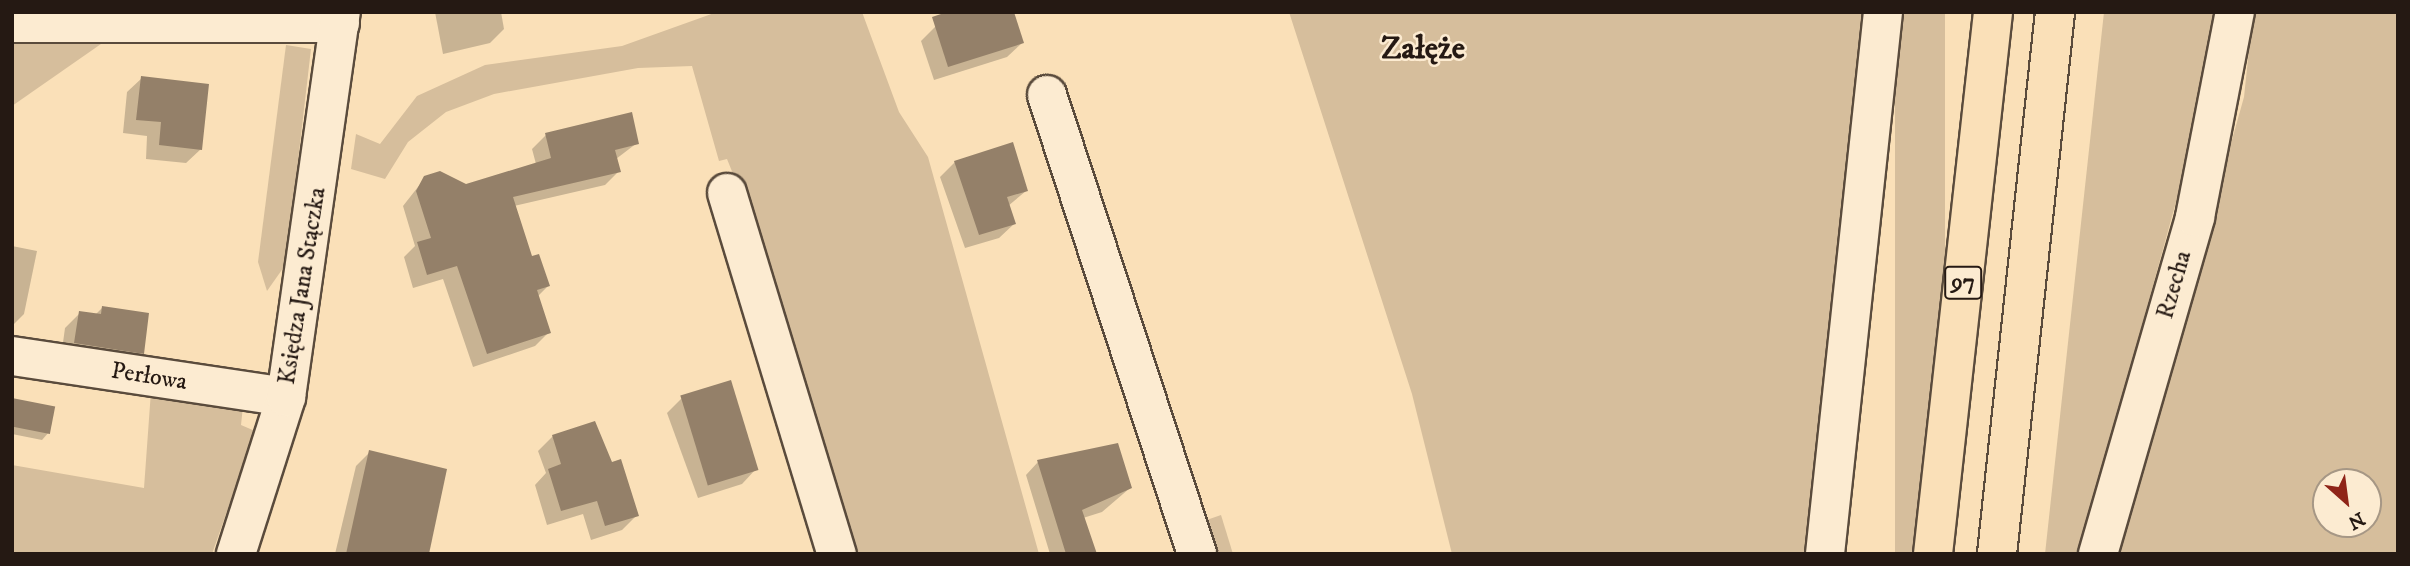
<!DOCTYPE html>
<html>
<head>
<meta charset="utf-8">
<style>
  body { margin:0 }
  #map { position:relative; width:2410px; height:566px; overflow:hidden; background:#fae0b8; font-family:"IM FELL DW Pica",serif }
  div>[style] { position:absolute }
  .green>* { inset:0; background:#d6be9c; transform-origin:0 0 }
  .shadow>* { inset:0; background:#0003 }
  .building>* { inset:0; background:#948069; transform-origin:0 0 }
  .roads { filter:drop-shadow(2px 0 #5a4b3c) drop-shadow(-2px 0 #5a4b3c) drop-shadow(0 2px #5a4b3c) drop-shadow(0 -2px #5a4b3c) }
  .minor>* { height:38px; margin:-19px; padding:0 19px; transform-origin:19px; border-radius:19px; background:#fcebd1 }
  .major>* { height:38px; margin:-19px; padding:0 19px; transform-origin:19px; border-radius:19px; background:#fae0b8 }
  span { translate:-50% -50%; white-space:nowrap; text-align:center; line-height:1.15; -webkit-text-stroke:5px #fcebd1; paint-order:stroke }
  .shield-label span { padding:2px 5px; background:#fcebd1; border:2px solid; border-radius:5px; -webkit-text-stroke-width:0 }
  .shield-label { font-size:23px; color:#251913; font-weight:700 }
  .street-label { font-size:24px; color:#251913 }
  .district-label { font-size:32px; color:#251913; font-weight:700 }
  .frame { position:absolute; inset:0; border:14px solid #251913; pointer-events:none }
  .north { position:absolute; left:2312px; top:468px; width:70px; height:70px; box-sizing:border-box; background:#fcebd1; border:2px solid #a69785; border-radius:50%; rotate:152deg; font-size:19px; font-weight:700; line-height:28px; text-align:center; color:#251913 }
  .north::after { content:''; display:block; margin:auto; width:24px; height:32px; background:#8f2418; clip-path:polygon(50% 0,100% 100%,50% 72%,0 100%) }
</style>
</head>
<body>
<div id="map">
  <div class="green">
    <div style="clip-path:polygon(717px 12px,862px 12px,899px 112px,928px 157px,1039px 554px,856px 554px,758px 236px,727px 159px,719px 161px,692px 66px,638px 68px,494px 94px,446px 112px,408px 142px,385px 179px,351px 169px,356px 134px,380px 144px,417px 96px,485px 65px,622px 46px)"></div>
    <div style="clip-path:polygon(1289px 12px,1866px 12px,1809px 554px,1452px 554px,1412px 394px)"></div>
    <div style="left:1895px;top:12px;width:50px;height:545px"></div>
    <div style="clip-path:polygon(2104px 12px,2215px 12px,2203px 104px,2079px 554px,2045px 554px)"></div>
    <div style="clip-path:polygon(evenodd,2253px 12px,2398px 12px,2398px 554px,2116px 554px,2244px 97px,2253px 12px,2326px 482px,2368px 482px,2368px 524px,2326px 524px,2326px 482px)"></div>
    <div style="clip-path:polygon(12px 36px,111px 37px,12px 106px)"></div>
    <div style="clip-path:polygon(286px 45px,311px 49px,286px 264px,267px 291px,258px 262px)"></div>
    <div style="clip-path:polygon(151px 391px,243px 406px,241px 425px,255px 431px,212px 554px,12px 554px,12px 465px,144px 488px)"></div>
    <div style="clip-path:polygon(1221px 515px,1233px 554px,1208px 554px,1198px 523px)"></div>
  </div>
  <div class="shadow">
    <div style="clip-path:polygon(435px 12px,501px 12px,504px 29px,490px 43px,443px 54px)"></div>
    <div style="clip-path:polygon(936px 26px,1022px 43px,1007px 57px,934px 80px,921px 41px)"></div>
    <div style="clip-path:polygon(142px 78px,201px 149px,186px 163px,146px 159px,147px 136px,123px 133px,127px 92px)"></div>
    <div style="clip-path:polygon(546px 135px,637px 143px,616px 159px,619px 171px,605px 185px,514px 206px,530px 258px,548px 286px,537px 297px,549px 332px,535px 346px,473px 367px,443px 279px,413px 288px,404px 257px,415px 246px,403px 206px,425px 178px,466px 186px,536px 164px,532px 149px)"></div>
    <div style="clip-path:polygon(955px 162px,1026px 191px,1008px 206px,1014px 224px,999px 238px,965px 248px,940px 177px)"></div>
    <div style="clip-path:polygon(12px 246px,37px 251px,24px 314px,12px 326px)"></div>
    <div style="clip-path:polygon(102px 308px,142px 353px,128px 367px,61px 357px,65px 328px,80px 313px,95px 315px)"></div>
    <div style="clip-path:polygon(682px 398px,756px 469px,742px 484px,698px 498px,667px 413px)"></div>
    <div style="clip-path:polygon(12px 400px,49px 432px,42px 440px,12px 434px)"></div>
    <div style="clip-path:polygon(553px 436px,637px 515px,622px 530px,591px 540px,583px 514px,547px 525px,535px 485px,546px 473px,538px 451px)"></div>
    <div style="clip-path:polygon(370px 452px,402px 554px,335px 554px,356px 466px)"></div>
    <div style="clip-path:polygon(1038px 462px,1130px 488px,1102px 512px,1083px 518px,1095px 554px,1050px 554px,1026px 475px)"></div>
  </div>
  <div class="building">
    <div style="clip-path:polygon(947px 12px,1014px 12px,1024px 43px,948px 67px,932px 17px)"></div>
    <div style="clip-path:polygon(141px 76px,209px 84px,202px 150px,159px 145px,161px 122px,136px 120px)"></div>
    <div style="clip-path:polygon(632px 112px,639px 144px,615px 150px,621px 172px,513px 197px,532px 256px,539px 254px,550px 286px,537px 290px,551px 333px,487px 354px,457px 266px,427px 275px,417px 242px,431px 238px,416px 191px,424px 176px,440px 171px,466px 184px,551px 158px,545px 133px)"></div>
    <div style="clip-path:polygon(1013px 142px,1028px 191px,1007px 197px,1016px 224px,979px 235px,954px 161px)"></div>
    <div style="clip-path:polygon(102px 306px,149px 313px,144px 354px,74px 343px,79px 311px,101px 314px)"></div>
    <div style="left:731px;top:380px;width:94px;height:53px;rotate:73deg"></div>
    <div style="left:12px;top:398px;width:44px;height:28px;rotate:11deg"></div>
    <div style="clip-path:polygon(595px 421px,612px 462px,621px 459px,639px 516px,605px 526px,597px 501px,561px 511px,548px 469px,561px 464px,552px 435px)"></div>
    <div style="clip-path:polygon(1118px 443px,1132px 488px,1082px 510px,1097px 554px,1066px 554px,1037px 460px)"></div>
    <div style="clip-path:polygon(369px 450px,447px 469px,429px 554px,346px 554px)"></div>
  </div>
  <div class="roads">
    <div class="minor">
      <div style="left:12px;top:23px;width:328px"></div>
      <div style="left:1047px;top:95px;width:483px;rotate:71.9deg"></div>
      <div style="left:727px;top:193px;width:377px;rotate:73.1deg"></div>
      <div style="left:12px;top:356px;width:277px;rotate:8.5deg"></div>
      <div style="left:236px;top:554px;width:165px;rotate:-72.3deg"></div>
      <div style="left:286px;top:397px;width:389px;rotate:-81.9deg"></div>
      <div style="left:1825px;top:554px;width:545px;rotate:-83.89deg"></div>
      <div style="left:2098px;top:554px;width:351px;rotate:-73.9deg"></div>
      <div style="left:2195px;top:217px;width:209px;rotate:-79deg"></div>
    </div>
    <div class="major">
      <div style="left:1933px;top:554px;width:545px;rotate:-83.68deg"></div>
      <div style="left:1997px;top:554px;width:545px;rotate:-83.89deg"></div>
    </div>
  </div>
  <div class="shield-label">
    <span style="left:1963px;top:283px">97</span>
  </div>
  <div class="street-label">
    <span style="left:2175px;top:285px;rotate:-74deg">Rzecha</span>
    <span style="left:303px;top:286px;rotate:-81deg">Księdza Jana Stączka</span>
    <span style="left:149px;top:377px;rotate:9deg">Perłowa</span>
  </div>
  <div class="district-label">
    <span style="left:1423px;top:49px">Załęże</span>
  </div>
  <div class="frame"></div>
  <div class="north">N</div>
</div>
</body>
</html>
